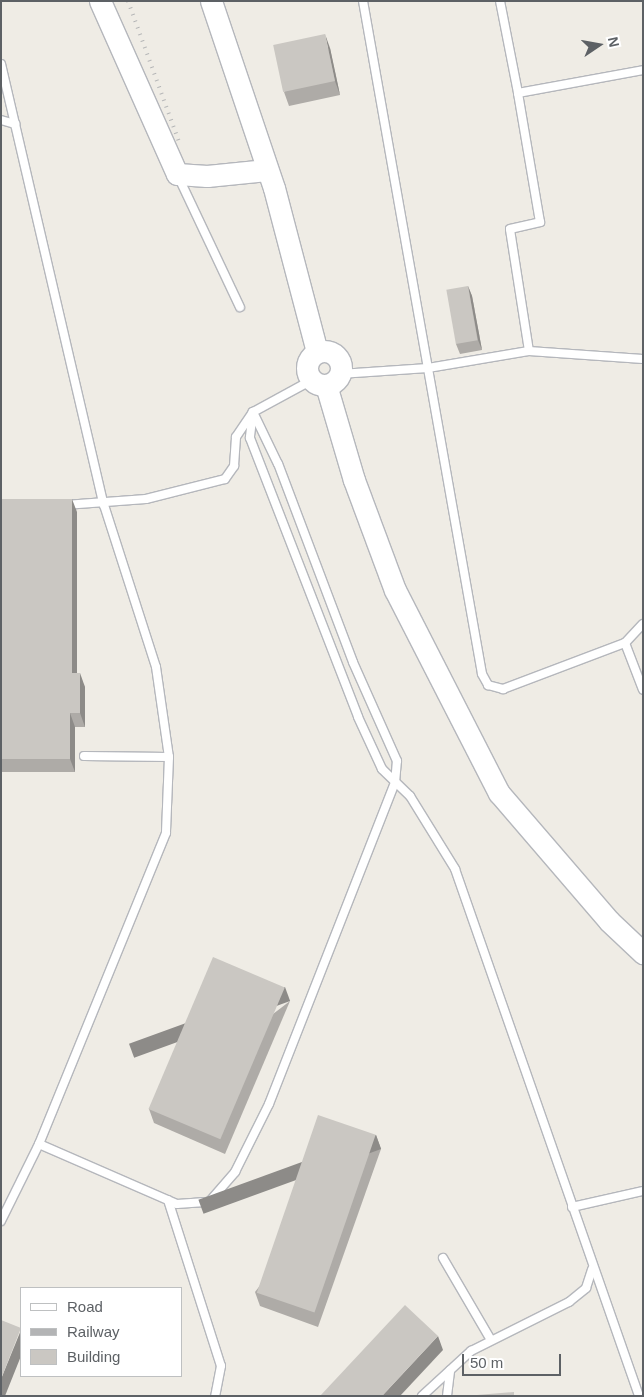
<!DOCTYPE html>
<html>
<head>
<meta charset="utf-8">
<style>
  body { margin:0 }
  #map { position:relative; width:644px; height:1397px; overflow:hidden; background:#efece5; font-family:Helvetica,sans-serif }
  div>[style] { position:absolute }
  .roads { filter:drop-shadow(1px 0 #b5b7bc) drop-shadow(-1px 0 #b5b7bc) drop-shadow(0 1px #b5b7bc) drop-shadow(0 -1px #b5b7bc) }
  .lane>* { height:8px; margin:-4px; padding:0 4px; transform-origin:4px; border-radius:4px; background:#fff }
  .secondary>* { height:21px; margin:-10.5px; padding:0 10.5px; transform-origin:10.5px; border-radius:10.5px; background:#fff }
  .secondary>.ring { margin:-10.5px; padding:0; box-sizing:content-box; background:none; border:21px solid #fff; border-radius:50% }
  .rail>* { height:4px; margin-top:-2px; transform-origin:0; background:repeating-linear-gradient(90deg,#b3b4b5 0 1px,transparent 0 7px) }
  .wall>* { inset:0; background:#aeaba7 }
  .shaded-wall>* { inset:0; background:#8d8b88; transform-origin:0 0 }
  .building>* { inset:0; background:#cac7c2; transform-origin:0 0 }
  span { translate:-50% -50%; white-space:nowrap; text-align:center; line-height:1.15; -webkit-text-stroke:5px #fff; paint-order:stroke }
  .frame { position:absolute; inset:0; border:2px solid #5d6165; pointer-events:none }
  .legend { position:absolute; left:20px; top:1287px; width:162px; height:90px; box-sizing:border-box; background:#fff; border:1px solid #bec0c1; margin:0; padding:6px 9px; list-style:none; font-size:15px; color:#5d6165 }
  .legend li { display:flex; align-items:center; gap:10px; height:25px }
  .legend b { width:25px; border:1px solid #bec0c1 }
  .north { position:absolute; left:574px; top:20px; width:50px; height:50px; -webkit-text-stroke:4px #fff; paint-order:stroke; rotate:78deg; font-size:14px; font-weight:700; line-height:20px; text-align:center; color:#5d6165 }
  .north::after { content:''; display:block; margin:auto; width:18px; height:22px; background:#5d6165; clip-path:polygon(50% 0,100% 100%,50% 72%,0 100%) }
  .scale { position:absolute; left:462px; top:1354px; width:99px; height:22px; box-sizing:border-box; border:2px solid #5d6165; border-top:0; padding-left:6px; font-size:15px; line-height:18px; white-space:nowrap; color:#5d6165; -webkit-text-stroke:4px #fff; paint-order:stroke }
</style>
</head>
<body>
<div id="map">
  <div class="roads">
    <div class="lane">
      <div style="left:363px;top:1px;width:683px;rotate:79.97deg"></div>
      <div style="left:482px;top:674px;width:13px;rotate:61deg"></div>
      <div style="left:488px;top:685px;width:16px;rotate:15deg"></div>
      <div style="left:503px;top:689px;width:130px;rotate:-20.7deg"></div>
      <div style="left:625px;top:643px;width:26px;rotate:-47deg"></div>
      <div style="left:500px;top:1px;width:94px;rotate:78.9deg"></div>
      <div style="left:518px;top:93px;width:127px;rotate:-10.4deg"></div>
      <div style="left:1px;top:64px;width:62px;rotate:76.9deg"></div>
      <div style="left:1px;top:120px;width:15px;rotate:16deg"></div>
      <div style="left:15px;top:124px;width:391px;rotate:76.9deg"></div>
      <div style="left:104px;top:505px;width:170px;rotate:72.2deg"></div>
      <div style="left:156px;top:667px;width:91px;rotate:81.8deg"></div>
      <div style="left:169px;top:757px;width:76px;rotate:92.3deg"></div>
      <div style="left:166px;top:833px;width:336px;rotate:112.2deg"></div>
      <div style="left:39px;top:1144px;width:150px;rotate:23.5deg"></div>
      <div style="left:177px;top:1204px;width:32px;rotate:-4deg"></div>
      <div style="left:209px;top:1202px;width:40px;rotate:-49deg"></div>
      <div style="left:235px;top:1172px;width:76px;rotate:-63.4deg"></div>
      <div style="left:269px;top:1104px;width:345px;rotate:-68.6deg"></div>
      <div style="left:395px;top:783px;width:22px;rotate:-85deg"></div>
      <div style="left:397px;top:761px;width:108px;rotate:-114deg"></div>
      <div style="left:353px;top:662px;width:212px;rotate:-110.7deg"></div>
      <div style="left:278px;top:464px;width:58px;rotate:-115.7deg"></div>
      <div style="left:178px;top:176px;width:145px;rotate:64.7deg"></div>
      <div style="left:529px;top:351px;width:114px;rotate:4deg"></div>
      <div style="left:340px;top:374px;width:88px;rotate:-3.9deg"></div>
      <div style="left:428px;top:368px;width:102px;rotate:-9.6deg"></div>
      <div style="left:529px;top:351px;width:123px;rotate:-98.9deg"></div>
      <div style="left:510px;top:229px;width:31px;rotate:-13deg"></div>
      <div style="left:540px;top:222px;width:131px;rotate:-99.7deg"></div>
      <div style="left:253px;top:412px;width:26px;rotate:97deg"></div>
      <div style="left:250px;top:438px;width:299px;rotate:68.8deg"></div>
      <div style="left:358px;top:717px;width:57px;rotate:65.2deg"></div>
      <div style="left:382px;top:769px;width:39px;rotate:44deg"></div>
      <div style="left:410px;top:796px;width:86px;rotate:58.3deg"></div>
      <div style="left:455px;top:869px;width:558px;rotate:70.75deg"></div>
      <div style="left:65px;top:505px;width:81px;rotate:-4.2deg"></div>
      <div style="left:146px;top:499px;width:81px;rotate:-14.2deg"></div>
      <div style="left:225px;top:479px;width:16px;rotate:-55deg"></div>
      <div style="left:234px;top:466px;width:29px;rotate:-86deg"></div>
      <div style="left:236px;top:437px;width:30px;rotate:-56deg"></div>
      <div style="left:253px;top:412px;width:67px;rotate:-28.5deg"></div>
      <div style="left:625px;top:643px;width:50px;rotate:69deg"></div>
      <div style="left:84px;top:756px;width:85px;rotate:0.7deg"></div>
      <div style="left:168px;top:1200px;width:174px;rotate:72.3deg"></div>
      <div style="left:221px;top:1366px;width:31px;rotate:101deg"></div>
      <div style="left:572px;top:1207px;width:73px;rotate:-12.7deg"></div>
      <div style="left:1px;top:1221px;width:86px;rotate:-63.7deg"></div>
      <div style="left:443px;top:1258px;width:95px;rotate:59.7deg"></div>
      <div style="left:422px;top:1396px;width:67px;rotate:-42.6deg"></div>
      <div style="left:471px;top:1351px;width:110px;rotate:-26.6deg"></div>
      <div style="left:569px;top:1302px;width:22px;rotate:-39deg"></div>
      <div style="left:586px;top:1288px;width:20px;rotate:-72deg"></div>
      <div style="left:447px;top:1396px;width:26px;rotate:-83deg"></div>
    </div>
    <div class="secondary">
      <div style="left:100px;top:1px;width:189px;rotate:66deg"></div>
      <div style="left:177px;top:174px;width:30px;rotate:4deg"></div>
      <div style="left:207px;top:176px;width:60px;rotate:-5.7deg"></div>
      <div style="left:211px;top:1px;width:197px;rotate:71.4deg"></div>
      <div style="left:274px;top:188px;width:170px;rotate:75.3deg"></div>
      <div class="ring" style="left:307px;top:351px;width:13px;height:13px"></div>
      <div style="left:326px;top:385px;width:99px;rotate:73.6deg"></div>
      <div style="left:354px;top:480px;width:117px;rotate:69.6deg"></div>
      <div style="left:395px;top:590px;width:228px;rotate:62.9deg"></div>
      <div style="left:499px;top:793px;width:169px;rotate:49.3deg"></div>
      <div style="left:609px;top:921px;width:47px;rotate:43.3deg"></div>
    </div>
  </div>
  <div class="rail">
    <div style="left:128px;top:1px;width:153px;rotate:70.1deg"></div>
  </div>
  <div class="wall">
    <div style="clip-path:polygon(330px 48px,340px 95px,289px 106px,284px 92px)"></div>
    <div style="clip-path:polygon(468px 286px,472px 296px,482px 350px,460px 354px,456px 344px)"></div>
    <div style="clip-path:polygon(1px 499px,77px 512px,77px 673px,85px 687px,85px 727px,75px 727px,75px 772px,1px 772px)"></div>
    <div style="clip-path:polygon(290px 1001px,225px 1154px,154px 1123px,149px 1109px)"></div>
    <div style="clip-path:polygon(376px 1135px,381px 1149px,318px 1327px,260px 1306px,255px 1292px)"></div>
  </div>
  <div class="shaded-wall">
    <div style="clip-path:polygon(325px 34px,330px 48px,340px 95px,335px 81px)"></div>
    <div style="clip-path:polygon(468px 286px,472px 296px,482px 350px,478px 340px)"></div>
    <div style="clip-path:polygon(72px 499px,77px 512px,77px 687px,72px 673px)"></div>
    <div style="clip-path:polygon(80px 673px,85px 687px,85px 727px,80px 713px)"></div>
    <div style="clip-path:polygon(70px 713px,75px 727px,75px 772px,70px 759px)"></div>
    <div style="left:285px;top:987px;width:15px;height:166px;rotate:70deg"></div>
    <div style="left:376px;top:1135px;width:15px;height:189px;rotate:70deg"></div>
    <div style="clip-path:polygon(21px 1330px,21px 1356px,5px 1396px,1px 1396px,1px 1379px)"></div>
    <div style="clip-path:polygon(438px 1336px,443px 1350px,400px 1396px,382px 1396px)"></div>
  </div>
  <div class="building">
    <div style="left:325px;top:34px;width:48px;height:53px;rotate:78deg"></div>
    <div style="left:468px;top:286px;width:55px;height:22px;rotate:80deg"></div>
    <div style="clip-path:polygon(1px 499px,72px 499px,72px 673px,80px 673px,80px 713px,70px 713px,70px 759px,1px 759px)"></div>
    <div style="left:213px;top:957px;width:78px;height:165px;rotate:23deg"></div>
    <div style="left:318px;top:1115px;width:61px;height:188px;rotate:19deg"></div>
    <div style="clip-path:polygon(405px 1305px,438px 1336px,382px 1396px,320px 1396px)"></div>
    <div style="clip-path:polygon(1px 1320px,21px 1328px,1px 1379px)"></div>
    <div style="clip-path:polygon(514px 1392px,514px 1396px,465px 1396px)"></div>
  </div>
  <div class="frame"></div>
  <ul class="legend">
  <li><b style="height:6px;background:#fff"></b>Road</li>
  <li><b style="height:6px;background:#b3b4b5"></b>Railway</li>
  <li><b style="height:14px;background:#cac7c2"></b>Building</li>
  </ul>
  <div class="north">N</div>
  <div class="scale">50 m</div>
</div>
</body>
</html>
